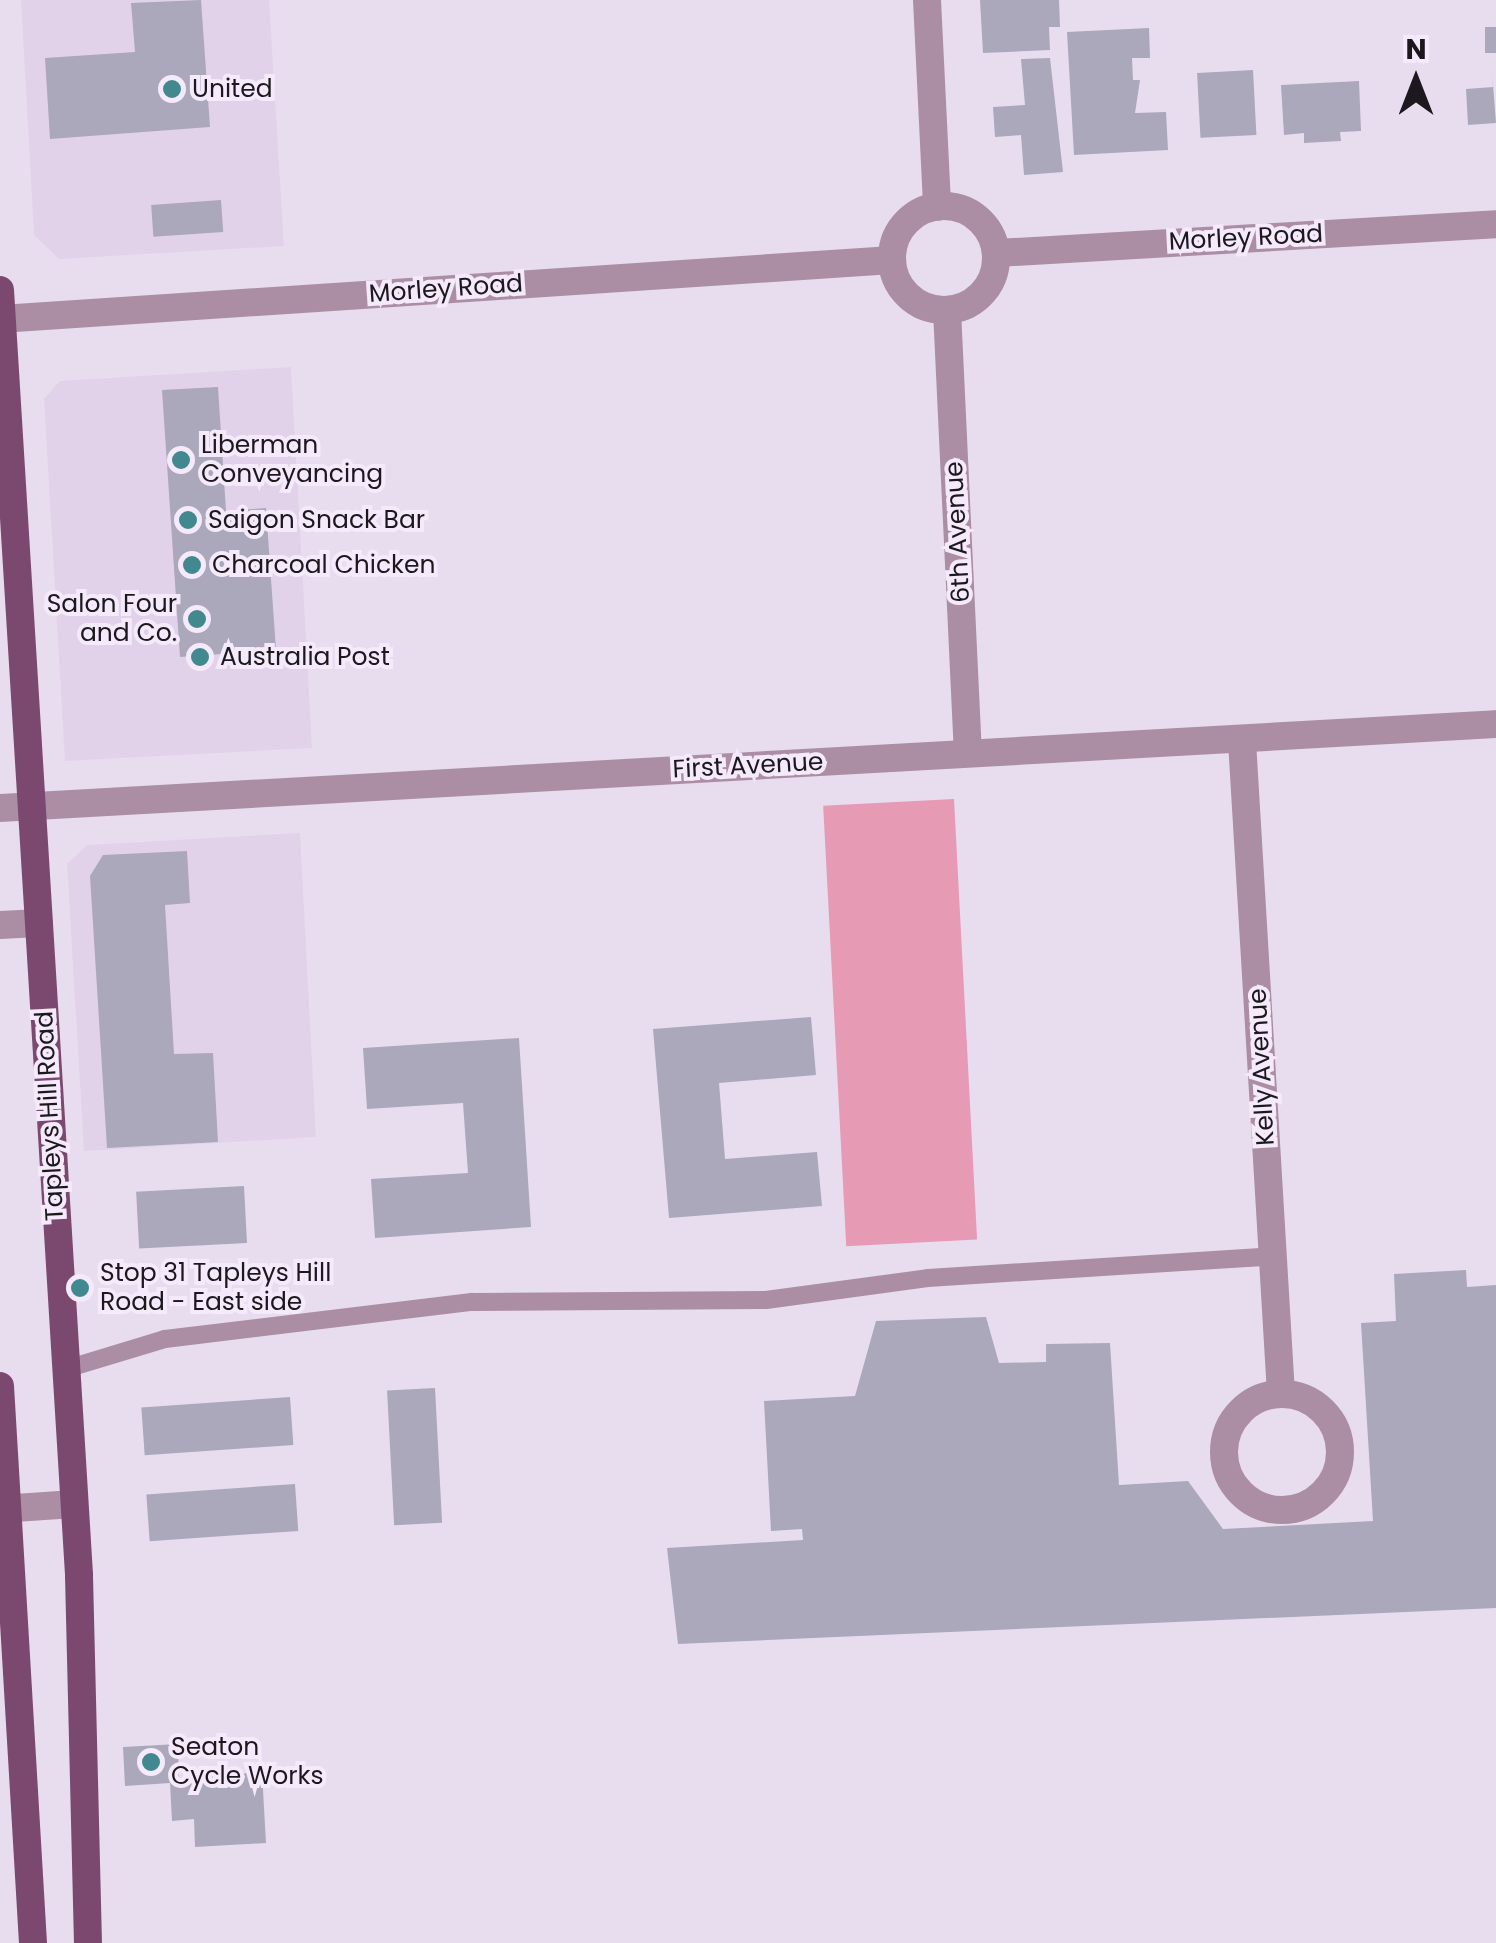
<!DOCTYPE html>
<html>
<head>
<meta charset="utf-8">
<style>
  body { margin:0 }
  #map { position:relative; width:1496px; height:1943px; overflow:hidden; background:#e8ddee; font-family:Poppins,sans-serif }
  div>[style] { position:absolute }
  .built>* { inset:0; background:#e1d2ea }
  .green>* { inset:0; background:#e79ab4; transform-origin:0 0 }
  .building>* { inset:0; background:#aaa8ba; transform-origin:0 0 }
  .service>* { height:18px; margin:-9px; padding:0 9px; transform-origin:9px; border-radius:9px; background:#ac8ea4 }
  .minor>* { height:28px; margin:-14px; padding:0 14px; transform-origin:14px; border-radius:14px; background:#ac8ea4 }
  .minor>.ring { margin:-14px; padding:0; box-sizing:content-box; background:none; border:28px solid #ac8ea4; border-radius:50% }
  .primary>* { height:28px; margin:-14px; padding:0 14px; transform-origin:14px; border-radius:14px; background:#7b486f }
  .dots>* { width:28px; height:28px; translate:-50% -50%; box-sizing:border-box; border:5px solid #f5eafb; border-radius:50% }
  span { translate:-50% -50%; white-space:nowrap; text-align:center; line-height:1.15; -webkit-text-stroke:8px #f5eafb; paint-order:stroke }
  .poi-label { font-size:25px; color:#1c181e }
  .left { translate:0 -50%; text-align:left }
  .right { translate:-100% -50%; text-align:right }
  .street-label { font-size:25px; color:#1c181e }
  .north { position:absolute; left:1366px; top:30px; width:100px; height:100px; -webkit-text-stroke:8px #f5eafb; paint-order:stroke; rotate:0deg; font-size:28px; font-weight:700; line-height:40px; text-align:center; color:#1c181e }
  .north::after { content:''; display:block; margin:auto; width:35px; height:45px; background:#1c181e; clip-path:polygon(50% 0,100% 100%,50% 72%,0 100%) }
</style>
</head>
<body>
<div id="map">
  <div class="built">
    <div style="clip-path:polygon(21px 0,269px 0,284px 246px,59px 259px,34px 235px)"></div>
    <div style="clip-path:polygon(291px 367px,312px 748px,65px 761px,44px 399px,60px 381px)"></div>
    <div style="clip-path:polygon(300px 833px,316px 1137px,84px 1151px,67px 864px,87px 845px)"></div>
  </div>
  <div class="green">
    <div style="left:954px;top:799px;width:441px;height:131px;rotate:87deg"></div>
  </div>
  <div class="building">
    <div style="clip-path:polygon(201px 0,210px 127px,50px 139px,45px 58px,135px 52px,131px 3px)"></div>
    <div style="clip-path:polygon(980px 0,1059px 0,1060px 27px,1049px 27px,1050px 50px,983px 53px)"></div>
    <div style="left:1496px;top:27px;width:26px;height:11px;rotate:90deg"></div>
    <div style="clip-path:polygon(1149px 28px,1150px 58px,1132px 58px,1133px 80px,1140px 80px,1135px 113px,1166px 112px,1168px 150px,1074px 155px,1067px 32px)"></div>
    <div style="clip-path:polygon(1050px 58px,1063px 172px,1024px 175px,1021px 135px,995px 137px,993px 107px,1025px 105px,1021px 59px)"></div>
    <div style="left:1253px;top:70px;width:65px;height:56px;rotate:87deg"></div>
    <div style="clip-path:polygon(1492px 72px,1496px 123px,1468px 125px,1466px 89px,1493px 87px)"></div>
    <div style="clip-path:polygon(1359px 81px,1361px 131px,1340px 132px,1341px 141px,1304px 143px,1304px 133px,1284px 135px,1281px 85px)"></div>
    <div style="left:221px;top:200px;width:32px;height:70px;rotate:86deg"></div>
    <div style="clip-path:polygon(218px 387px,226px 511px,266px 508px,276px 650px,180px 657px,162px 390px)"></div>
    <div style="clip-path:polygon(187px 851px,190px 903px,165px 905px,174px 1054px,213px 1053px,218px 1142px,107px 1148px,90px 876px,103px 855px)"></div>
    <div style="clip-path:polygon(811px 1017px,816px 1075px,719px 1083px,725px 1159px,817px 1152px,822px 1206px,669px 1218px,653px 1029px)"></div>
    <div style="clip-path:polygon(519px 1038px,531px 1227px,375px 1238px,371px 1179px,468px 1173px,463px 1103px,367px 1109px,363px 1048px)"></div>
    <div style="left:244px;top:1186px;width:57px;height:108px;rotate:87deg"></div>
    <div style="clip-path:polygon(1466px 1270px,1467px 1287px,1496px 1285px,1496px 1608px,678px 1644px,667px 1548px,803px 1540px,802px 1529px,771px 1531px,764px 1401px,855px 1396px,876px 1321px,986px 1317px,999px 1363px,1046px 1362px,1046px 1344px,1110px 1343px,1119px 1485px,1188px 1481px,1223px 1529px,1373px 1521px,1361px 1323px,1396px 1321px,1394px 1274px)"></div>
    <div style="left:435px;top:1388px;width:135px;height:48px;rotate:87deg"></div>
    <div style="left:290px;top:1397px;width:48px;height:149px;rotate:86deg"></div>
    <div style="left:295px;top:1484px;width:47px;height:149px;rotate:86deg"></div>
    <div style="clip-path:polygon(178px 1744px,179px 1778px,262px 1772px,266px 1843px,195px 1847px,194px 1819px,172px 1821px,170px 1783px,125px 1786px,123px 1747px)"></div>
  </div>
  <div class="service">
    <div style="left:66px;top:1369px;width:103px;rotate:-16.9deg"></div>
    <div style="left:165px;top:1339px;width:309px;rotate:-6.9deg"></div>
    <div style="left:472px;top:1302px;width:294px;rotate:-0.4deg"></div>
    <div style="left:766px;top:1300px;width:163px;rotate:-7.7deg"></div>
    <div style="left:928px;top:1278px;width:347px;rotate:-3.6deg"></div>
  </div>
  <div class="minor">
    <div style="left:927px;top:0;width:207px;rotate:87.2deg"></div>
    <div class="ring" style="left:892px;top:206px;width:76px;height:76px"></div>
    <div style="left:997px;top:253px;width:500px;rotate:-3.3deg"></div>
    <div style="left:947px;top:310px;width:443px;rotate:87.3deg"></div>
    <div style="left:0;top:319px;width:894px;rotate:-3.78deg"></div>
    <div style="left:1242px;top:741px;width:653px;rotate:86.58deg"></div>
    <div style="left:0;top:808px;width:1498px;rotate:-3.21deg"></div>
    <div style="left:0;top:925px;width:39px;rotate:-3deg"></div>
    <div class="ring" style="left:1224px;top:1394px;width:88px;height:88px"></div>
    <div style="left:0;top:1509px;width:74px;rotate:-3.9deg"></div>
  </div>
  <div class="primary">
    <div style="left:0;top:290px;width:1288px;rotate:86.48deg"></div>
    <div style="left:79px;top:1576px;width:367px;rotate:88.6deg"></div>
    <div style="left:0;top:1386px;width:558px;rotate:86.61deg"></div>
  </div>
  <div class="dots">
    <div style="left:172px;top:89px;background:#41888f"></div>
    <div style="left:181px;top:460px;background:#41888f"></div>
    <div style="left:188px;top:520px;background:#41888f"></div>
    <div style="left:192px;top:565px;background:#41888f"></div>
    <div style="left:197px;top:619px;background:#41888f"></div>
    <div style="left:200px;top:657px;background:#41888f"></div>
    <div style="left:80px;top:1288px;background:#41888f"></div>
    <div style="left:151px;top:1762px;background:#41888f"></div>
  </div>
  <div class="poi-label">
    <span class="left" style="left:192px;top:89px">United</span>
    <span class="left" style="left:201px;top:460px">Liberman<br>Conveyancing</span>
    <span class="left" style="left:208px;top:520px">Saigon Snack Bar</span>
    <span class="left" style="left:212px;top:565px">Charcoal Chicken</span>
    <span class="right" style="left:177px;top:619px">Salon Four<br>and Co.</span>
    <span class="left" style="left:220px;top:657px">Australia Post</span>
    <span class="left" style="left:100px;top:1288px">Stop 31 Tapleys Hill<br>Road - East side</span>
    <span class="left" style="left:171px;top:1762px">Seaton<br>Cycle Works</span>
  </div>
  <div class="street-label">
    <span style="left:1246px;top:238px;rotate:-3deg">Morley Road</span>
    <span style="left:446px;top:289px;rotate:-4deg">Morley Road</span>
    <span style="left:958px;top:532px;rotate:-93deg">6th Avenue</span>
    <span style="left:748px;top:766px;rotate:-3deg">First Avenue</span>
    <span style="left:1262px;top:1067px;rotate:-93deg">Kelly Avenue</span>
    <span style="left:50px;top:1116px;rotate:-93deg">Tapleys Hill Road</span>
  </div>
  <div class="north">N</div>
</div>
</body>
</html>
